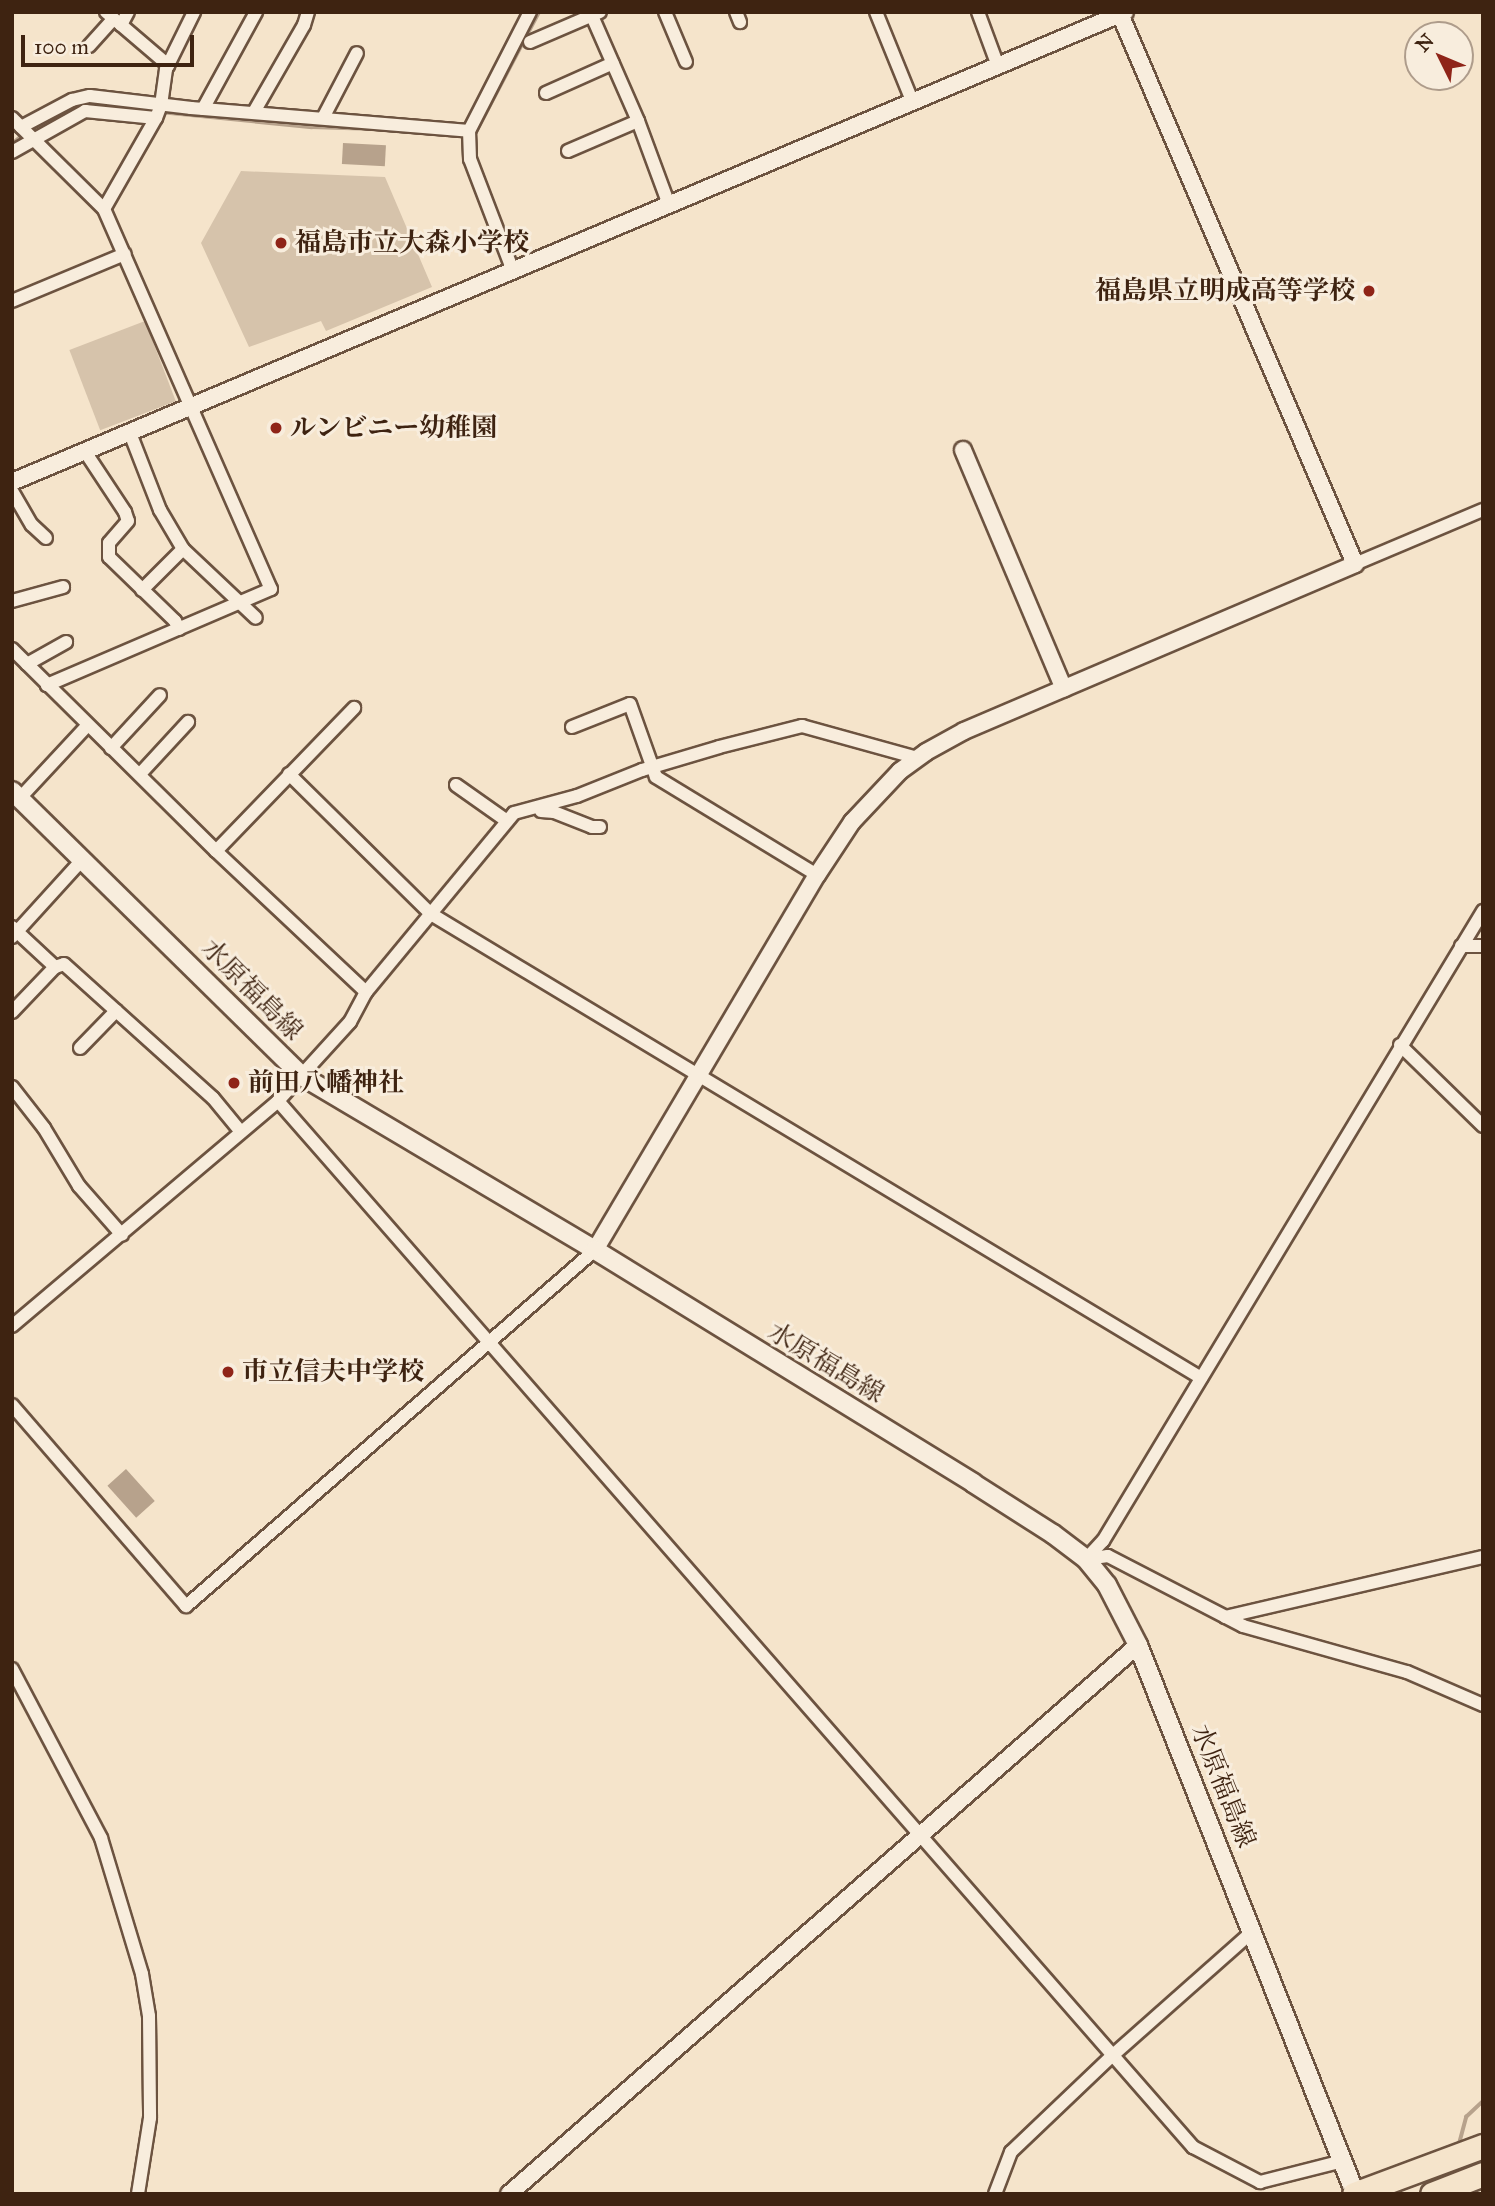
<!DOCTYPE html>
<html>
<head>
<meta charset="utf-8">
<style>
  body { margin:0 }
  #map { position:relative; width:1495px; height:2206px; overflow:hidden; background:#f5e4cb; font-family:"IM FELL Great Primer","Noto Serif JP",serif }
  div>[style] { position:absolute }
  .green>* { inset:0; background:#d6c3ab; transform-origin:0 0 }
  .water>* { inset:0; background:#b7a28c; transform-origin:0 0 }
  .stream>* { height:3.5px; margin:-1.75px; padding:0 1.75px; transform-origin:1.75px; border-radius:1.75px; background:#b7a28c }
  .roads { filter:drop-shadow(2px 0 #6c5340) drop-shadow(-2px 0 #6c5340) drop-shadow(0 2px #6c5340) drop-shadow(0 -2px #6c5340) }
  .minor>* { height:12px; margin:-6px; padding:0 6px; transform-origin:6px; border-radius:6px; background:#f8eddd }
  .tertiary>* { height:16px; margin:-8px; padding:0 8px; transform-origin:8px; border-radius:8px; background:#f8eddd }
  .secondary>* { height:18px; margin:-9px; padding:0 9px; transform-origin:9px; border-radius:9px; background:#f8eddd }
  .motorway>* { height:23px; margin:-11.5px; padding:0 11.5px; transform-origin:11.5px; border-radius:11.5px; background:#f5e4cb }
  .dots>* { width:19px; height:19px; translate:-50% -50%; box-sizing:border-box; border:4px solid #f8eddd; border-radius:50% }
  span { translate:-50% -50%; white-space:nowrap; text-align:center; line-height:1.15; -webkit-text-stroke:6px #f8eddd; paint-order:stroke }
  .poi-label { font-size:26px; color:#3e2311; font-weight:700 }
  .left { translate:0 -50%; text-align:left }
  .right { translate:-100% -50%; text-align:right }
  .street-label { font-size:26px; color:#3e2311 }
  .frame { position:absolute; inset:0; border:14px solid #3e2311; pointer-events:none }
  .north { position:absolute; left:1404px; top:21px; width:70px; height:70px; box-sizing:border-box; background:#f8eddd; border:2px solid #ae9c8b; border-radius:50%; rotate:313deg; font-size:19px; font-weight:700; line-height:28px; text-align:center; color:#3e2311 }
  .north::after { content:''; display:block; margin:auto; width:24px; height:32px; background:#8f2418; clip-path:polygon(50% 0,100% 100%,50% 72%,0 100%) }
  .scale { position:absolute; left:21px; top:35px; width:173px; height:32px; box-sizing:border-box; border:4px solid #3e2311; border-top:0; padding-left:9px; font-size:21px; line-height:24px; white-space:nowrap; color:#3e2311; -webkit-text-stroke:5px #f8eddd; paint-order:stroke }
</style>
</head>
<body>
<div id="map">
  <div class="green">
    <div style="clip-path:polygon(241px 171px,385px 177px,432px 287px,326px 331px,321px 321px,249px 347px,201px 243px)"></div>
    <div style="left:145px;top:321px;width:86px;height:81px;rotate:69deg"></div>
  </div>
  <div class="water">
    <div style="left:343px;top:143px;width:43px;height:21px;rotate:3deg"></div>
    <div style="left:126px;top:1469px;width:43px;height:25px;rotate:48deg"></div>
  </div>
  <div class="stream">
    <div style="left:55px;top:116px;width:17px;rotate:-28deg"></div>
    <div style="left:70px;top:108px;width:20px;rotate:-9deg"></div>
    <div style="left:90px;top:105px;width:223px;rotate:5.7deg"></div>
    <div style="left:312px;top:127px;width:64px;rotate:1.8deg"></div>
    <div style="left:474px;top:136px;width:140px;rotate:-62.3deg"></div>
    <div style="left:12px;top:144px;width:16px;rotate:-40deg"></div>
    <div style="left:1459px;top:2144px;width:28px;rotate:-75deg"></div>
    <div style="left:1466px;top:2117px;width:23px;rotate:-43deg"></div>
  </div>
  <div class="roads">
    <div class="minor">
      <div style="left:106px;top:12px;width:82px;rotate:40.5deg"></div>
      <div style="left:665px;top:12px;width:54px;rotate:67.2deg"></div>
      <div style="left:736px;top:12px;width:11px;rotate:68deg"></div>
      <div style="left:876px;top:12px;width:98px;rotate:67.9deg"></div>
      <div style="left:978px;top:12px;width:58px;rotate:69.7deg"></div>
      <div style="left:592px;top:16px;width:115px;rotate:66.3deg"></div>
      <div style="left:638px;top:121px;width:90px;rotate:69.7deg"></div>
      <div style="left:121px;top:25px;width:15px;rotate:-62deg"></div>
      <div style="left:530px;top:42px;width:76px;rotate:-23.2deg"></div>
      <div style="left:89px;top:46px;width:36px;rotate:-48deg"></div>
      <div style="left:546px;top:93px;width:73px;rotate:-24.1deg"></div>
      <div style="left:203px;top:109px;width:111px;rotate:-61.3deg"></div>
      <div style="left:254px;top:112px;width:100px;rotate:-60.1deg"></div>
      <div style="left:304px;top:25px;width:14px;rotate:-73deg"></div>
      <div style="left:12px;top:118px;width:129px;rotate:44.7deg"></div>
      <div style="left:104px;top:209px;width:415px;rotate:66.3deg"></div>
      <div style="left:271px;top:589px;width:244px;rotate:156.8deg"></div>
      <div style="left:323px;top:118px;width:73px;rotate:-62.4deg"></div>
      <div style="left:21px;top:127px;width:58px;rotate:-27.9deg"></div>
      <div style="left:72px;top:100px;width:18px;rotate:-13deg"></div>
      <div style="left:90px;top:96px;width:102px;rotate:6.8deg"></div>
      <div style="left:191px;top:108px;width:279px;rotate:4.7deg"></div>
      <div style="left:568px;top:151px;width:76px;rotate:-23.2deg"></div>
      <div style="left:12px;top:152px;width:84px;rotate:-29.3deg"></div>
      <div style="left:85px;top:111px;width:71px;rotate:5.6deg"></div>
      <div style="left:104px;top:209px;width:105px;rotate:-60.3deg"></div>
      <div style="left:156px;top:118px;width:14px;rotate:-69deg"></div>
      <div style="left:161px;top:105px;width:36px;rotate:-82deg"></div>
      <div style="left:166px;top:69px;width:64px;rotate:-63.8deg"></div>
      <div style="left:513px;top:271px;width:120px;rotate:-111deg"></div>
      <div style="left:470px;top:159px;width:28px;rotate:-92deg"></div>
      <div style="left:469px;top:131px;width:134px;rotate:-62.9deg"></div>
      <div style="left:12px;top:301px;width:122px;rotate:-22.6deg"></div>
      <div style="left:130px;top:433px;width:83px;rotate:68.7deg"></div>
      <div style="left:160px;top:510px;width:45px;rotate:59.5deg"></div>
      <div style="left:183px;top:549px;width:100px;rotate:43.4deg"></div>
      <div style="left:86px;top:453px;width:71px;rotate:56.5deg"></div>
      <div style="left:125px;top:512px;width:9px;rotate:72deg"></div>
      <div style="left:128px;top:521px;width:29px;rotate:131deg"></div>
      <div style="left:109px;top:543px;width:14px;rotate:90deg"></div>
      <div style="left:109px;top:557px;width:92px;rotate:44.1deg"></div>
      <div style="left:175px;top:621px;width:9px;rotate:63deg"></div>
      <div style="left:12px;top:491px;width:39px;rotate:60deg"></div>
      <div style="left:32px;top:525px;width:19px;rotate:43deg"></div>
      <div style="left:1355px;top:564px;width:139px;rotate:-22.9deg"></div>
      <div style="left:142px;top:590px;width:58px;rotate:-45deg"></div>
      <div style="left:12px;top:601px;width:53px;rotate:-15.4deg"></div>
      <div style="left:12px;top:649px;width:287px;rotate:44.7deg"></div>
      <div style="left:216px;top:851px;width:206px;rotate:43.2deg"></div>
      <div style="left:27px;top:664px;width:45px;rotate:-29.4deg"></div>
      <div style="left:572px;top:727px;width:62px;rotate:-21.6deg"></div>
      <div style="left:630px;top:704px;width:77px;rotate:70.4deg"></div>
      <div style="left:656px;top:777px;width:188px;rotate:31.3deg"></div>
      <div style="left:111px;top:748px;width:72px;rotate:-47.2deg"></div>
      <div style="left:140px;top:774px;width:71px;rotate:-47.3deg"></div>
      <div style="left:289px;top:774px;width:199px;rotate:44.6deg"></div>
      <div style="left:431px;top:914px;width:899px;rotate:31.07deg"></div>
      <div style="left:456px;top:785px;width:62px;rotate:35.2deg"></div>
      <div style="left:20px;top:798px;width:98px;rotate:-47.1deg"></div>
      <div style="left:541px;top:811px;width:13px;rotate:4deg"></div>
      <div style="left:554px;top:812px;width:41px;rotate:21.5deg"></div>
      <div style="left:592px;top:827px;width:8px"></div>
      <div style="left:216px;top:851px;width:199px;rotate:-46deg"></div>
      <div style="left:12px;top:927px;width:59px;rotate:42.9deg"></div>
      <div style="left:12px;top:937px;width:104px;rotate:-47.7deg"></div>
      <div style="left:1461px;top:946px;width:22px"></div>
      <div style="left:12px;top:1012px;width:62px;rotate:-46.3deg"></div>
      <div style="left:55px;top:967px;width:9px;rotate:-18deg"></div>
      <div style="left:64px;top:964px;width:200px;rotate:42deg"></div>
      <div style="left:213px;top:1098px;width:44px;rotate:50.5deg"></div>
      <div style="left:1400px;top:1045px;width:116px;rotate:44.3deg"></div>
      <div style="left:80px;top:1048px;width:52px;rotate:-45.8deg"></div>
      <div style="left:12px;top:1087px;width:52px;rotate:52deg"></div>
      <div style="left:44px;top:1128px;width:68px;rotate:58.9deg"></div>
      <div style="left:79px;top:1186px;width:65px;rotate:48.7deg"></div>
      <div style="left:278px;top:1101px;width:1390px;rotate:48.82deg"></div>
      <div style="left:1193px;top:2147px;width:76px;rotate:27.6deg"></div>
      <div style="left:1260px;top:2182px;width:86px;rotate:-14.2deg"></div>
      <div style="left:12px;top:1326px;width:348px;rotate:-40.2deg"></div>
      <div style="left:278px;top:1101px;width:107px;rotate:-47.7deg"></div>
      <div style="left:350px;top:1022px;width:34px;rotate:-62deg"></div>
      <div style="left:366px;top:992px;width:232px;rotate:-50.4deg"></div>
      <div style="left:514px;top:813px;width:65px;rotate:-15.1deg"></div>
      <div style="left:577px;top:796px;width:70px;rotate:-21.8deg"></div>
      <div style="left:642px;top:770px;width:80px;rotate:-16.6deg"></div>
      <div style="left:719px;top:747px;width:86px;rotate:-14.2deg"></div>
      <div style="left:802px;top:726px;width:119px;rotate:15.5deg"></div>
      <div style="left:12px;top:1405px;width:266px;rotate:49.1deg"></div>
      <div style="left:186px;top:1606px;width:542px;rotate:-41.04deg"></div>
      <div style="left:1086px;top:1559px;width:25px;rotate:-47deg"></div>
      <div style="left:1103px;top:1541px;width:736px;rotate:-58.9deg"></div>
      <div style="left:1086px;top:1559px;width:22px;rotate:-8deg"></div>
      <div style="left:1108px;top:1556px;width:152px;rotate:27.4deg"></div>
      <div style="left:1243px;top:1626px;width:170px;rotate:15.7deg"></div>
      <div style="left:1407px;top:1672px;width:83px;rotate:23.5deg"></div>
      <div style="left:1225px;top:1617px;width:265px;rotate:-13.1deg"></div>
      <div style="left:12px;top:1669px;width:191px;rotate:62.2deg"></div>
      <div style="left:101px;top:1838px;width:142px;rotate:73.2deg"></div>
      <div style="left:142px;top:1974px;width:43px;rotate:80.5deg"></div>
      <div style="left:149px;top:2016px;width:102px;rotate:89.4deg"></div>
      <div style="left:150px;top:2118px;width:77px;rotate:99deg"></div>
      <div style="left:995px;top:2194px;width:45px;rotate:-69.1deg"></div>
      <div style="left:1011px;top:2152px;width:141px;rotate:-43.6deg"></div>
      <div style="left:1113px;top:2055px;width:187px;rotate:-41.5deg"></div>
    </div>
    <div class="tertiary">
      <div style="left:963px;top:450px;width:259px;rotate:67.1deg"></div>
      <div style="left:12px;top:482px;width:1208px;rotate:-22.89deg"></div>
      <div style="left:595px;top:1250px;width:436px;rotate:-59.4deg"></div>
      <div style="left:817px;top:875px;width:64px;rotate:-56.6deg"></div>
      <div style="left:852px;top:822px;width:70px;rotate:-46.7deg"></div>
      <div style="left:900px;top:771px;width:32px;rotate:-36deg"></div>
      <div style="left:926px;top:752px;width:43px;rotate:-28.9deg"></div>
      <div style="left:964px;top:731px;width:425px;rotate:-23.1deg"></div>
      <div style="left:1355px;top:564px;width:598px;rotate:-113.14deg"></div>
      <div style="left:509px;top:2194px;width:835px;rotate:-41.11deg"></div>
    </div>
    <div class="secondary">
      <div style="left:12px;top:791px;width:407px;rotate:44.5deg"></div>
      <div style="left:302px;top:1076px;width:341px;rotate:30.7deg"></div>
      <div style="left:595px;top:1250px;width:444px;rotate:31.6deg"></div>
      <div style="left:973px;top:1483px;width:95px;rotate:32.5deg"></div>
      <div style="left:1053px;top:1534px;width:41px;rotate:37.1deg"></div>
      <div style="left:1086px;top:1559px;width:33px;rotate:51deg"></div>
      <div style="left:1107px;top:1585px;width:68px;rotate:62.7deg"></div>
      <div style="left:1138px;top:1645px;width:579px;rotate:68.4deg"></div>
    </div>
    <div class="motorway">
      <div style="left:1354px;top:2194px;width:138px;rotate:-20.4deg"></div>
      <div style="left:1432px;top:2194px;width:55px;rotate:-21.4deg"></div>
    </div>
  </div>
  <div class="dots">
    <div style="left:281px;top:243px;background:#8f2418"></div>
    <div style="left:1369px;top:291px;background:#8f2418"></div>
    <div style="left:276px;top:428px;background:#8f2418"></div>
    <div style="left:234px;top:1083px;background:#8f2418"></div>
    <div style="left:228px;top:1372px;background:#8f2418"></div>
  </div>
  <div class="poi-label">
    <span class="left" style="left:295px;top:243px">福島市立大森小学校</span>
    <span class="right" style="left:1355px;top:291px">福島県立明成高等学校</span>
    <span class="left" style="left:290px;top:428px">ルンビニー幼稚園</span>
    <span class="left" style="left:248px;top:1083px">前田八幡神社</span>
    <span class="left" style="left:242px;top:1372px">市立信夫中学校</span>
  </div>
  <div class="street-label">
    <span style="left:252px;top:990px;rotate:45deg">水原福島線</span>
    <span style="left:826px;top:1363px;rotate:31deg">水原福島線</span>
    <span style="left:1223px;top:1786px;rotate:68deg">水原福島線</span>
  </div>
  <div class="frame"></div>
  <div class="north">N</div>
  <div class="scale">100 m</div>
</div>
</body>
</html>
